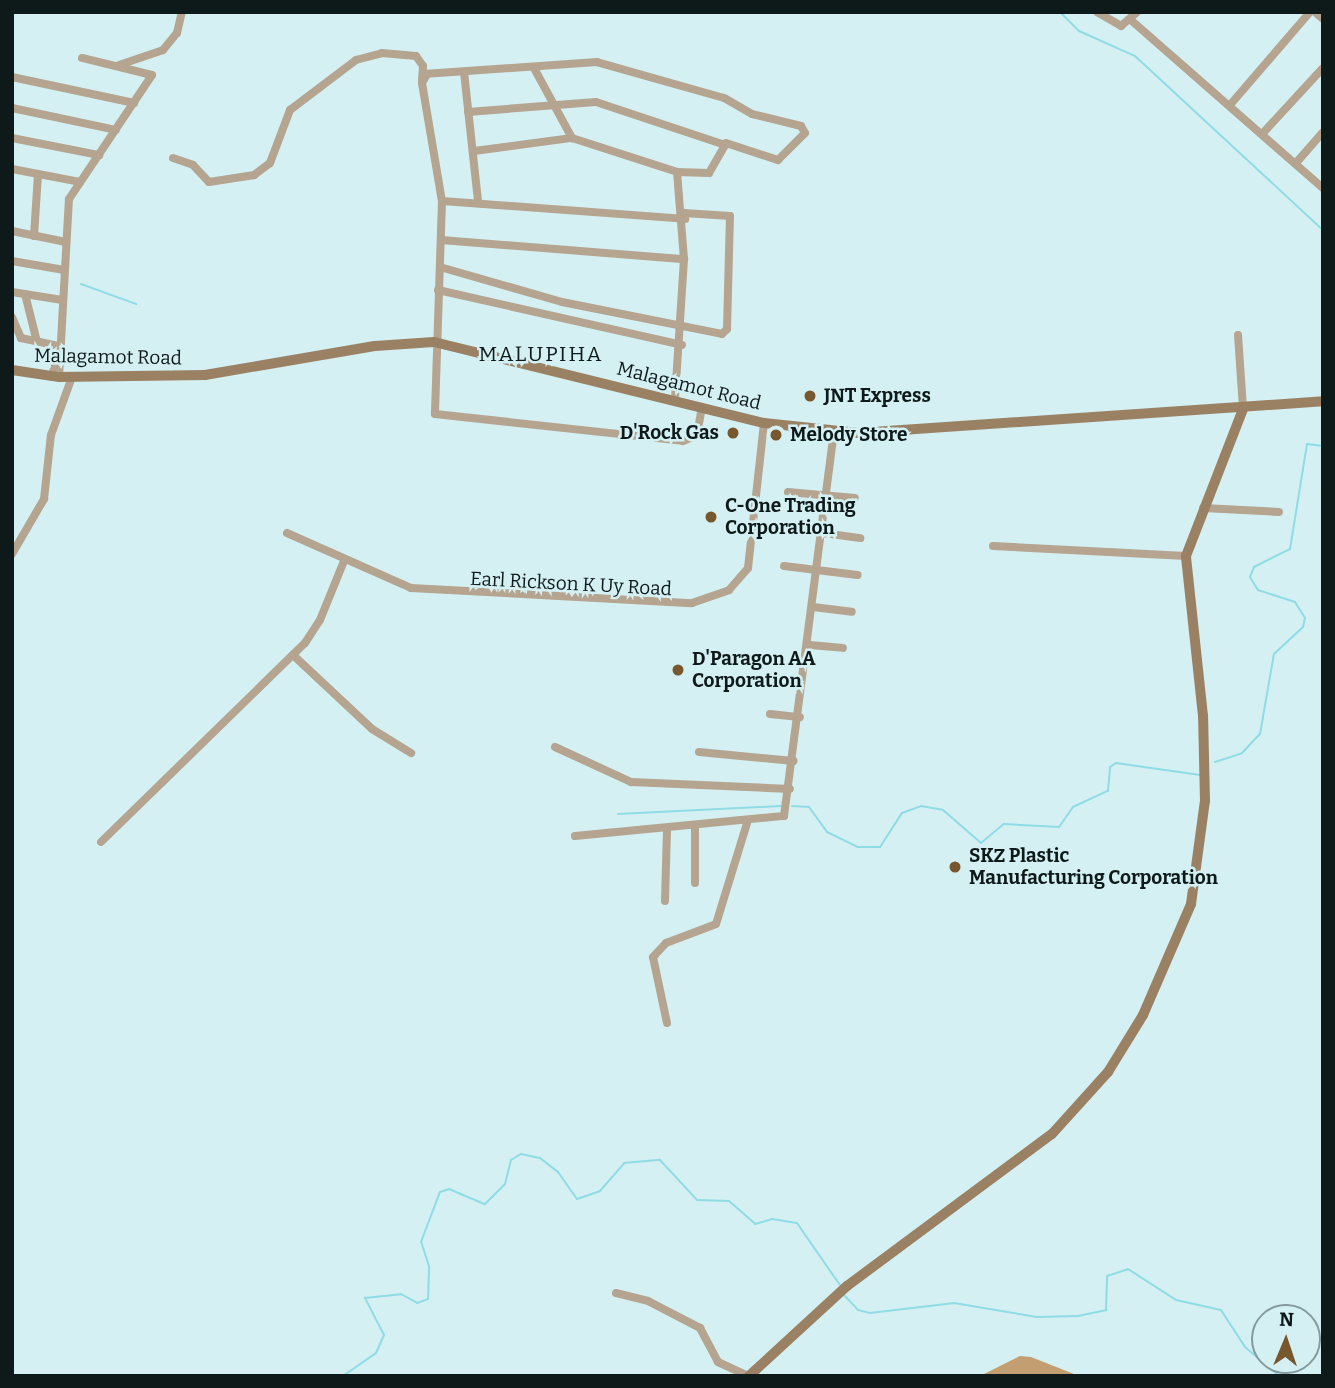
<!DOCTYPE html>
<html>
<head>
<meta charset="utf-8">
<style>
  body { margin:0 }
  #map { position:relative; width:1335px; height:1388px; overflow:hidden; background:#d4f0f3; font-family:Bitter,serif }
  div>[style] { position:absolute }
  .forest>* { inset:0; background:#c39e70 }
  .stream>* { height:2px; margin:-1px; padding:0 1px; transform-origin:1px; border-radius:1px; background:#90dce5 }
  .street>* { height:8px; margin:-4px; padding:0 4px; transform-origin:4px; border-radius:4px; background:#b4a490 }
  .secondary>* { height:10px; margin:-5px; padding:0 5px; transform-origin:5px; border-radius:5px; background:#9a8164 }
  .dots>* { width:19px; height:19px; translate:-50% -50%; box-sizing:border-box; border:4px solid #d4f0f3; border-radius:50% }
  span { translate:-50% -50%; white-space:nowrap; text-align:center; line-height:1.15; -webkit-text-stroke:5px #d4f0f3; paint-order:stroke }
  .street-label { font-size:19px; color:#0e191a }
  .poi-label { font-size:19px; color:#0e191a; font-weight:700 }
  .left { translate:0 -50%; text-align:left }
  .right { translate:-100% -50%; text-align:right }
  .neighbourhood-label { font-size:21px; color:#0e191a; letter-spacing:2px }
  .frame { position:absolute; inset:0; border:14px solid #0e191a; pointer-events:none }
  .north { position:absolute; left:1251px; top:1304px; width:70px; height:70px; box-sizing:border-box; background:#d4f0f3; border:2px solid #859a9c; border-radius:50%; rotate:2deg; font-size:19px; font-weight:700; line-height:28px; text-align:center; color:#0e191a }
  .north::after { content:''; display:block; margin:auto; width:24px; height:32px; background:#77572d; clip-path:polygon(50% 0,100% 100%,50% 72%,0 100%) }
</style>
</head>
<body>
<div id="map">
  <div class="forest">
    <div style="clip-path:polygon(1020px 1356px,1031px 1357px,1079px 1376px,980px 1376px)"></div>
  </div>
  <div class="stream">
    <div style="left:1060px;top:12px;width:27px;rotate:45deg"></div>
    <div style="left:1079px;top:31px;width:61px;rotate:24.1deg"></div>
    <div style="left:1135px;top:56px;width:256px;rotate:42.8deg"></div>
    <div style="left:81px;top:284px;width:59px;rotate:20deg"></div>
    <div style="left:1215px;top:762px;width:28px;rotate:-18deg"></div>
    <div style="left:1242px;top:753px;width:26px;rotate:-47deg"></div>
    <div style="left:1260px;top:734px;width:81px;rotate:-80.1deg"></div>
    <div style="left:1274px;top:654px;width:40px;rotate:-43deg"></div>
    <div style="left:1303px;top:627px;width:9px;rotate:-77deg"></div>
    <div style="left:1305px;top:618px;width:19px;rotate:-122deg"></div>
    <div style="left:1295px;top:602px;width:39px;rotate:-162deg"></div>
    <div style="left:1258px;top:590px;width:15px;rotate:-122deg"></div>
    <div style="left:1250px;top:577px;width:11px;rotate:-68deg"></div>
    <div style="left:1254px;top:567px;width:40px;rotate:-26.6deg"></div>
    <div style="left:1290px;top:549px;width:106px;rotate:-80.8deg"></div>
    <div style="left:1307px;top:444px;width:16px;rotate:7deg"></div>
    <div style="left:792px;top:806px;width:17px;rotate:3deg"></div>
    <div style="left:809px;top:807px;width:31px;rotate:54deg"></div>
    <div style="left:827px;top:832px;width:34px;rotate:26deg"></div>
    <div style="left:858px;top:847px;width:22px"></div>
    <div style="left:880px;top:847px;width:40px;rotate:-57.1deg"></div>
    <div style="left:902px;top:813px;width:20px;rotate:-20deg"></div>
    <div style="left:921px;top:806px;width:22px;rotate:10deg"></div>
    <div style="left:943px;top:810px;width:50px;rotate:41deg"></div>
    <div style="left:981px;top:843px;width:30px;rotate:-40deg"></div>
    <div style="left:1004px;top:824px;width:55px;rotate:3.1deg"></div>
    <div style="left:1059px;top:827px;width:24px;rotate:-55deg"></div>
    <div style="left:1073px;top:807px;width:38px;rotate:-25deg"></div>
    <div style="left:1108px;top:791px;width:24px;rotate:-85deg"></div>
    <div style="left:1110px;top:767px;width:7px;rotate:-34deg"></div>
    <div style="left:1116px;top:763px;width:85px;rotate:8.1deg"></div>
    <div style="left:618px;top:814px;width:163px;rotate:-2.8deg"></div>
    <div style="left:845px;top:1296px;width:19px;rotate:47deg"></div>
    <div style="left:858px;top:1310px;width:12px;rotate:14deg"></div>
    <div style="left:870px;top:1313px;width:85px;rotate:-6.8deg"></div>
    <div style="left:954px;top:1303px;width:84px;rotate:9.6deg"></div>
    <div style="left:1037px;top:1317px;width:41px;rotate:-1.4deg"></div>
    <div style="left:1078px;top:1316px;width:29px;rotate:-12deg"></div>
    <div style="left:1106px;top:1310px;width:34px;rotate:-88deg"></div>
    <div style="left:1107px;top:1276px;width:22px;rotate:-18deg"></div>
    <div style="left:1128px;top:1269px;width:57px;rotate:32.9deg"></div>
    <div style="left:1176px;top:1300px;width:46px;rotate:12.5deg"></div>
    <div style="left:1221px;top:1310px;width:44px;rotate:57deg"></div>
    <div style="left:1245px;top:1347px;width:42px;rotate:40.2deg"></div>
    <div style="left:343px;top:1376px;width:40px;rotate:-34.9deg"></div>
    <div style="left:376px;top:1353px;width:20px;rotate:-66deg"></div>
    <div style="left:384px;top:1335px;width:42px;rotate:-117.2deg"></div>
    <div style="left:365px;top:1298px;width:36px;rotate:-6deg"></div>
    <div style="left:401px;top:1294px;width:18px;rotate:29deg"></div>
    <div style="left:417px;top:1303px;width:12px;rotate:-20deg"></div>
    <div style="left:428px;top:1299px;width:33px;rotate:-88deg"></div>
    <div style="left:429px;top:1266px;width:25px;rotate:-108deg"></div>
    <div style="left:421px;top:1242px;width:53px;rotate:-69.2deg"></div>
    <div style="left:440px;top:1192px;width:9px;rotate:-18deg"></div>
    <div style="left:449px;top:1189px;width:39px;rotate:23deg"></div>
    <div style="left:485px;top:1204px;width:28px;rotate:-45deg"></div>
    <div style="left:505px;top:1184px;width:25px;rotate:-76deg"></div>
    <div style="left:511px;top:1160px;width:12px;rotate:-31deg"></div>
    <div style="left:521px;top:1154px;width:19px;rotate:12deg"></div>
    <div style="left:540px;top:1158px;width:23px;rotate:38deg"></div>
    <div style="left:558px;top:1172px;width:33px;rotate:55deg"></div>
    <div style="left:577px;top:1199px;width:24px;rotate:-19deg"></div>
    <div style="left:600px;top:1191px;width:37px;rotate:-49deg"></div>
    <div style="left:624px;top:1163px;width:36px;rotate:-5deg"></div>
    <div style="left:660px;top:1160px;width:54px;rotate:47.2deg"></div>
    <div style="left:697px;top:1200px;width:32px;rotate:2deg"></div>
    <div style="left:729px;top:1201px;width:35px;rotate:41deg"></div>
    <div style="left:755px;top:1224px;width:18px;rotate:-16deg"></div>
    <div style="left:772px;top:1219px;width:25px;rotate:9deg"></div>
    <div style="left:797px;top:1223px;width:75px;rotate:55.3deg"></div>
  </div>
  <div class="street">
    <div style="left:1097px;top:12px;width:28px;rotate:30deg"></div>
    <div style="left:1121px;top:26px;width:21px;rotate:-41deg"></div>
    <div style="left:1315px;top:12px;width:11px;rotate:41deg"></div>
    <div style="left:1132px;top:21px;width:254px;rotate:41.2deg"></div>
    <div style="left:119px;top:65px;width:46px;rotate:-18.8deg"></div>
    <div style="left:163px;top:50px;width:22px;rotate:-51deg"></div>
    <div style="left:177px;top:33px;width:22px;rotate:-77deg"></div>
    <div style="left:534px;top:68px;width:80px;rotate:61.5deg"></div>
    <div style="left:572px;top:138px;width:110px;rotate:17.9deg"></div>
    <div style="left:677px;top:172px;width:32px;rotate:2deg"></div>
    <div style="left:709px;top:173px;width:34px;rotate:-60deg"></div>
    <div style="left:726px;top:143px;width:55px;rotate:18.1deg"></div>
    <div style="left:778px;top:160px;width:38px;rotate:-45deg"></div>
    <div style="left:805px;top:133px;width:8px;rotate:-120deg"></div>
    <div style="left:801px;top:126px;width:50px;rotate:-166.2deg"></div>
    <div style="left:752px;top:114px;width:32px;rotate:-150deg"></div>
    <div style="left:724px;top:98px;width:132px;rotate:-164.2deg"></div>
    <div style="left:597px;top:62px;width:170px;rotate:176deg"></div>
    <div style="left:427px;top:74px;width:10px;rotate:119deg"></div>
    <div style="left:422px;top:83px;width:120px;rotate:80.4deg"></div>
    <div style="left:442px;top:201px;width:213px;rotate:91.9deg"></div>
    <div style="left:435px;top:414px;width:249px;rotate:6.2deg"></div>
    <div style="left:683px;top:441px;width:15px;rotate:-23deg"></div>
    <div style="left:697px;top:435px;width:28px;rotate:-80deg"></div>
    <div style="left:464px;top:72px;width:130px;rotate:83.8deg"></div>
    <div style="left:12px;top:77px;width:125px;rotate:12deg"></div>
    <div style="left:1230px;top:105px;width:123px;rotate:-49.3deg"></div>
    <div style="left:12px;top:108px;width:106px;rotate:11.9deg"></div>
    <div style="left:468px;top:112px;width:128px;rotate:-4.5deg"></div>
    <div style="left:596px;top:102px;width:133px;rotate:18.4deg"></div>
    <div style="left:1263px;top:133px;width:88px;rotate:-47.3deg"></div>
    <div style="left:12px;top:138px;width:89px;rotate:11.1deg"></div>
    <div style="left:474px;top:151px;width:99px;rotate:-7.6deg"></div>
    <div style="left:173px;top:158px;width:21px;rotate:19deg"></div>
    <div style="left:193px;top:165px;width:23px;rotate:47deg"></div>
    <div style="left:209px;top:182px;width:46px;rotate:-8.8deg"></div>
    <div style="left:254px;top:175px;width:20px;rotate:-37deg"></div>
    <div style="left:270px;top:163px;width:57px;rotate:-69.3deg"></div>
    <div style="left:290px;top:110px;width:83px;rotate:-37.1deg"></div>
    <div style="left:356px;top:60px;width:27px;rotate:-15deg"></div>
    <div style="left:382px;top:53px;width:34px;rotate:5deg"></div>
    <div style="left:416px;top:56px;width:12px;rotate:55deg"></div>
    <div style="left:423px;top:66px;width:14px;rotate:94deg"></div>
    <div style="left:1296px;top:163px;width:41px;rotate:-48.9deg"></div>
    <div style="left:12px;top:169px;width:69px;rotate:10.8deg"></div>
    <div style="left:677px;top:172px;width:87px;rotate:85.4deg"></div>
    <div style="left:442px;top:201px;width:244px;rotate:4.2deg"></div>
    <div style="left:12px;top:231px;width:55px;rotate:11.5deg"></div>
    <div style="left:34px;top:236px;width:62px;rotate:-86.3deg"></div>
    <div style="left:441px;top:240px;width:244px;rotate:4.5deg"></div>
    <div style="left:684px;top:259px;width:141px;rotate:93.7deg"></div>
    <div style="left:12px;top:261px;width:53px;rotate:9.8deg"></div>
    <div style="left:440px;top:267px;width:127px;rotate:16deg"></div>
    <div style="left:562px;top:302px;width:163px;rotate:11.3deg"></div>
    <div style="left:722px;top:334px;width:7px;rotate:-45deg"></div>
    <div style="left:727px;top:329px;width:113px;rotate:-88.5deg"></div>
    <div style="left:730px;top:216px;width:46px;rotate:-176.3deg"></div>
    <div style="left:438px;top:290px;width:250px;rotate:12.7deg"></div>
    <div style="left:12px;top:292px;width:51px;rotate:9.1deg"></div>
    <div style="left:25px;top:294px;width:49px;rotate:76deg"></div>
    <div style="left:12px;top:317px;width:23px;rotate:67deg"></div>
    <div style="left:21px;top:338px;width:38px;rotate:12deg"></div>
    <div style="left:1238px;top:335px;width:74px;rotate:86.1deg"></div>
    <div style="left:52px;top:377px;width:28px;rotate:-77deg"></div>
    <div style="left:59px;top:377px;width:178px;rotate:-86.8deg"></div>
    <div style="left:69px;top:199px;width:149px;rotate:-56.2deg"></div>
    <div style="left:152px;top:75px;width:72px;rotate:-166.3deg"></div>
    <div style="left:788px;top:492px;width:67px;rotate:5.1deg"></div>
    <div style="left:1203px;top:508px;width:76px;rotate:3deg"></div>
    <div style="left:794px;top:529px;width:67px;rotate:7.8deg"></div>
    <div style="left:287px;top:533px;width:136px;rotate:23.9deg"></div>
    <div style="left:411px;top:588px;width:281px;rotate:3.1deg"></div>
    <div style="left:692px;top:603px;width:39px;rotate:-19deg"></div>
    <div style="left:729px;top:590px;width:29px;rotate:-49deg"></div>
    <div style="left:748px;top:568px;width:146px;rotate:-83.7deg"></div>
    <div style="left:993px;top:546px;width:193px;rotate:3deg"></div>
    <div style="left:12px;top:554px;width:64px;rotate:-59.8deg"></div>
    <div style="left:44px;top:499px;width:64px;rotate:-83.8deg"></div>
    <div style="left:51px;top:435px;width:62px;rotate:-70.1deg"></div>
    <div style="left:784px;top:566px;width:74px;rotate:7deg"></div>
    <div style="left:813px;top:607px;width:39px;rotate:7deg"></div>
    <div style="left:810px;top:645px;width:33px;rotate:5deg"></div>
    <div style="left:293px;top:655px;width:108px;rotate:43.1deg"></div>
    <div style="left:372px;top:729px;width:46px;rotate:31.6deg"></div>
    <div style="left:770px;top:714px;width:30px;rotate:6deg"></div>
    <div style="left:555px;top:747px;width:84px;rotate:24.7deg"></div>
    <div style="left:631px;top:782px;width:159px;rotate:2.5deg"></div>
    <div style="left:699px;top:752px;width:95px;rotate:5.4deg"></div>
    <div style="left:575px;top:836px;width:210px;rotate:-5.5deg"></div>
    <div style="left:784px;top:816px;width:387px;rotate:-82.6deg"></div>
    <div style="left:101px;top:842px;width:285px;rotate:-44.3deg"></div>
    <div style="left:305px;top:643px;width:27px;rotate:-57deg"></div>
    <div style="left:320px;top:620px;width:64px;rotate:-67.9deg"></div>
    <div style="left:695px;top:883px;width:57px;rotate:-90deg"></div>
    <div style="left:665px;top:901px;width:72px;rotate:-88.4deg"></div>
    <div style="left:667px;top:1023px;width:67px;rotate:-102deg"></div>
    <div style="left:653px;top:957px;width:19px;rotate:-47deg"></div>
    <div style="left:666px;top:943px;width:53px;rotate:-20.8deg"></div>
    <div style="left:716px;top:924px;width:106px;rotate:-72.9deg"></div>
    <div style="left:616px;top:1293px;width:33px;rotate:14deg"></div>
    <div style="left:648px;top:1301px;width:59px;rotate:27.4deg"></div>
    <div style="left:700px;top:1328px;width:38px;rotate:62deg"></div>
    <div style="left:718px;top:1362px;width:33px;rotate:25deg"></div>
  </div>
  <div class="secondary">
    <div style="left:12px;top:370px;width:48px;rotate:8.5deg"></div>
    <div style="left:59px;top:377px;width:146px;rotate:-0.8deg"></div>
    <div style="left:205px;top:375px;width:172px;rotate:-9.7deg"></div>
    <div style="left:375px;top:346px;width:59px;rotate:-3.9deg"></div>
    <div style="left:434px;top:342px;width:340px;rotate:13.8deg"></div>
    <div style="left:764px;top:423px;width:95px;rotate:6.1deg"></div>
    <div style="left:858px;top:433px;width:466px;rotate:-3.9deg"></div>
    <div style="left:749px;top:1376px;width:133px;rotate:-42.6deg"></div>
    <div style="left:847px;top:1286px;width:255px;rotate:-36.6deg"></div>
    <div style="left:1052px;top:1134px;width:84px;rotate:-47.9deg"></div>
    <div style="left:1108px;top:1072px;width:67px;rotate:-58.4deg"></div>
    <div style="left:1143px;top:1015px;width:121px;rotate:-66.6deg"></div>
    <div style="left:1191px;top:904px;width:104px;rotate:-82.3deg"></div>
    <div style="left:1205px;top:801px;width:85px;rotate:-91.3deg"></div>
    <div style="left:1203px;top:716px;width:161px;rotate:-96.1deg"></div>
    <div style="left:1186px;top:556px;width:158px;rotate:-68.8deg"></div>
  </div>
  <div class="dots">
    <div style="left:810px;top:396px;background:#77572d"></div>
    <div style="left:733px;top:433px;background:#77572d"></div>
    <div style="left:776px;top:435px;background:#77572d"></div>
    <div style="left:711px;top:517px;background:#77572d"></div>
    <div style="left:678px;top:670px;background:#77572d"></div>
    <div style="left:955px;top:867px;background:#77572d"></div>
  </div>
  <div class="street-label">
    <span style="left:108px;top:357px;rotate:1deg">Malagamot Road</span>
    <span style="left:689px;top:386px;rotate:14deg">Malagamot Road</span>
    <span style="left:571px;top:584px;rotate:3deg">Earl Rickson K Uy Road</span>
  </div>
  <div class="poi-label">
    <span class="left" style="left:824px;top:396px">JNT Express</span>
    <span class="right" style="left:719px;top:433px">D'Rock Gas</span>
    <span class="left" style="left:790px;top:435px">Melody Store</span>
    <span class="left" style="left:725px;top:517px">C-One Trading<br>Corporation</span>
    <span class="left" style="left:692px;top:670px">D'Paragon AA<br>Corporation</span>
    <span class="left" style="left:969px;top:867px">SKZ Plastic<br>Manufacturing Corporation</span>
  </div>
  <div class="neighbourhood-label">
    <span style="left:541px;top:354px">MALUPIHA</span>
  </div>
  <div class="frame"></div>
  <div class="north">N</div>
</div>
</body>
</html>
